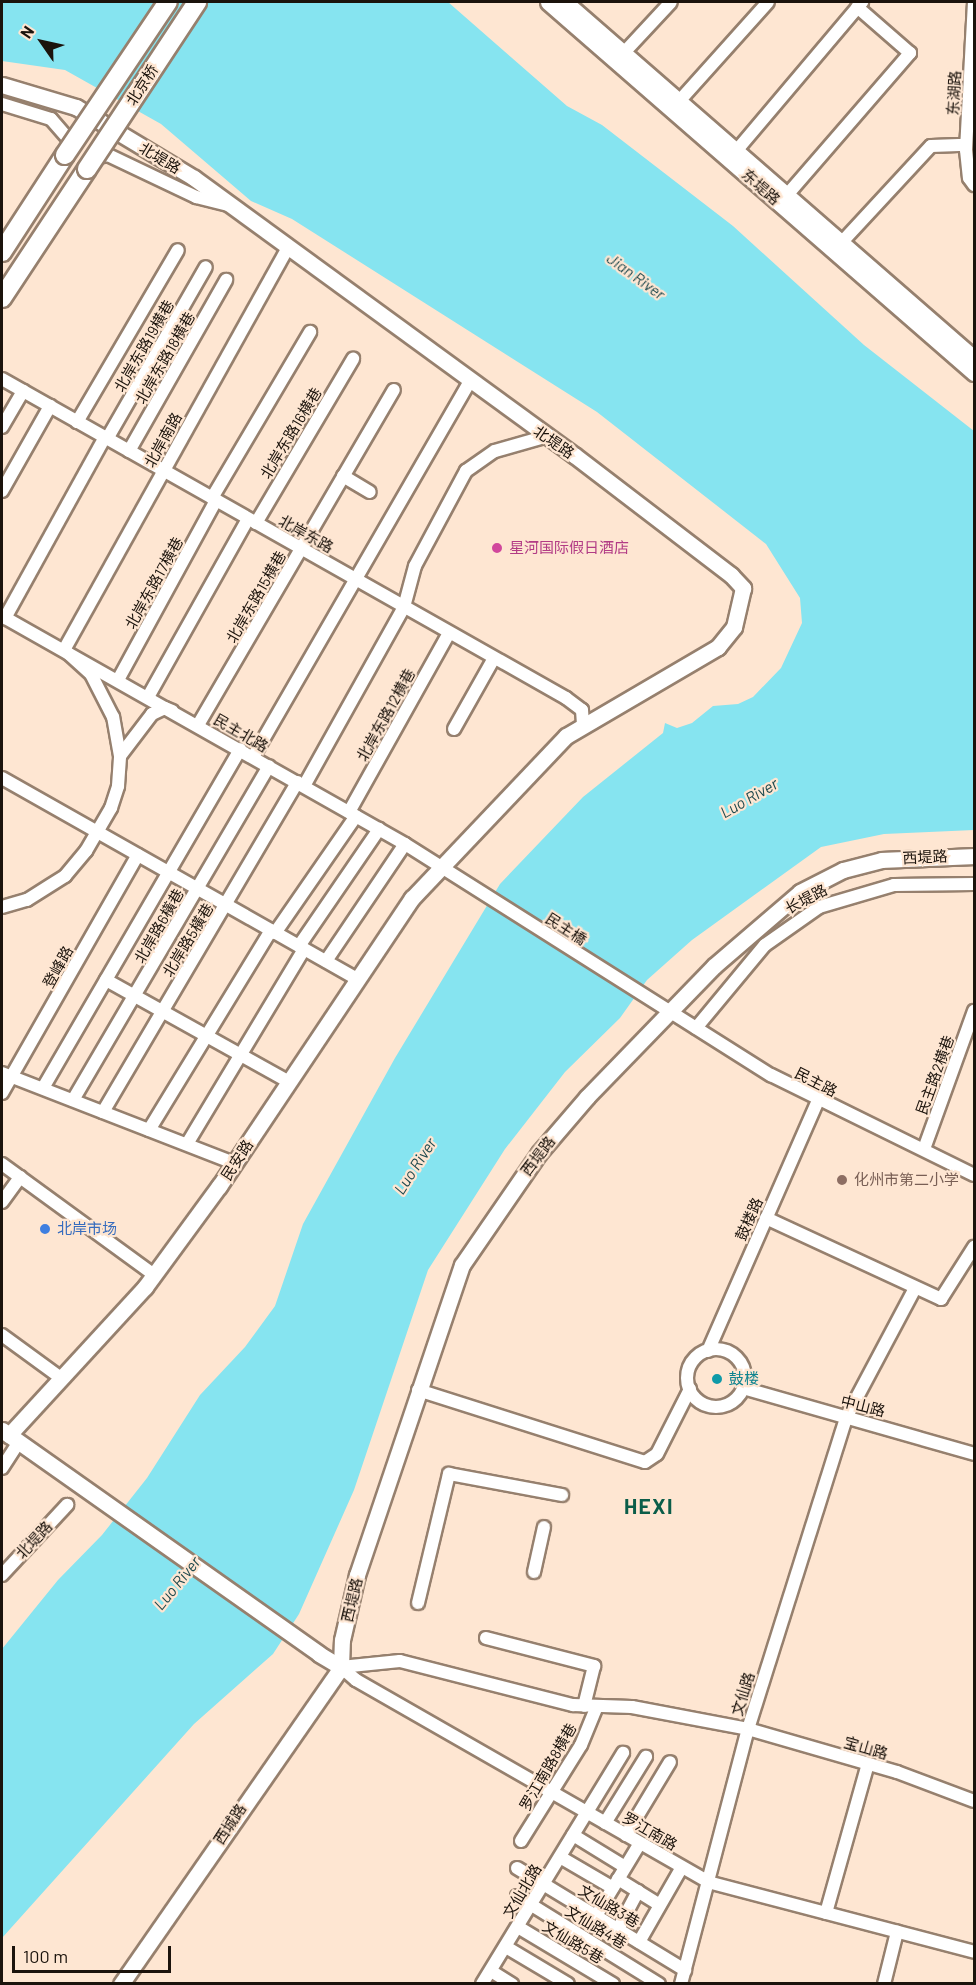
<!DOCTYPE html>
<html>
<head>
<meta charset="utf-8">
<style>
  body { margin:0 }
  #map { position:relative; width:976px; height:1985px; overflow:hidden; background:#fee6d2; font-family:Barlow,"Noto Sans SC",sans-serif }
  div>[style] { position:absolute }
  .water>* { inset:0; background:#86e4f0 }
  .roads { filter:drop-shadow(2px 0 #96806e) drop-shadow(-2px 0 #96806e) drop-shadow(0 2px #96806e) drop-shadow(0 -2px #96806e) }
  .minor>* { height:12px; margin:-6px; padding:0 6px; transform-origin:6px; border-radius:6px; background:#fff }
  .minor>.ring { margin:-6px; padding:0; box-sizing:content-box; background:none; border:12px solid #fff; border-radius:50% }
  .major>* { height:15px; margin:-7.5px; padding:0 7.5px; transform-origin:7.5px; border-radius:7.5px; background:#fff }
  .highway>* { height:18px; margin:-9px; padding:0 9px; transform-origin:9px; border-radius:9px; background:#fff }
  .bridges { filter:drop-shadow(2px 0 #96806e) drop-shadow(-2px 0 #96806e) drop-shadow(0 2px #96806e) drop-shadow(0 -2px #96806e) }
  .highway-bridge>* { height:18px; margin:-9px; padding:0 9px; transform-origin:9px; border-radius:9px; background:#fff }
  .dots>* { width:16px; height:16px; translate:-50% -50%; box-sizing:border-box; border:3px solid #fee6d2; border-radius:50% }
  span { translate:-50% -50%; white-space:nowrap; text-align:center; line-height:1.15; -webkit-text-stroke:4.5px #fee6d2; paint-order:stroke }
  .street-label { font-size:15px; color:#1b130c }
  .hotel-label { font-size:15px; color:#b23c85 }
  .left { translate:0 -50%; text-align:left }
  .education-label { font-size:15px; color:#785e54 }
  .shop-label { font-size:15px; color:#366cbe }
  .culture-label { font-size:15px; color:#0d838f }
  .water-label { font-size:16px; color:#1d484d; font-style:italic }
  .district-label { font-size:21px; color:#0b5d49; font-weight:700; letter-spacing:1.5px }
  .frame { position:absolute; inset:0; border:3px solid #1b130c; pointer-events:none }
  .north { position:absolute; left:12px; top:12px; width:60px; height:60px; -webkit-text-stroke:4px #fee6d2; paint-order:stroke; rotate:304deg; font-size:16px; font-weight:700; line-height:24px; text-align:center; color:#1b130c }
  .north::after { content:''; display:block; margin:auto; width:21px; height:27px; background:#1b130c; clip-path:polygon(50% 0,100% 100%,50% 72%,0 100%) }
  .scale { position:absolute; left:12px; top:1946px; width:159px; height:27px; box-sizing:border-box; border:3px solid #1b130c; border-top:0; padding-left:8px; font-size:18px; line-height:21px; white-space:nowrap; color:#1b130c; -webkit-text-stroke:4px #fee6d2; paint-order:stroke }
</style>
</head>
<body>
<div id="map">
  <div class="water">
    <div style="clip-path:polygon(2px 2px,448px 2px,567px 106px,602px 125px,733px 226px,864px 345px,974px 431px,974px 830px,884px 834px,821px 847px,692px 940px,647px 980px,620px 1018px,565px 1072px,505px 1149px,428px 1270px,354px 1490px,299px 1614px,273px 1654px,194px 1724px,2px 1938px,2px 1649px,58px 1580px,102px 1535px,147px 1478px,200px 1395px,245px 1347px,275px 1306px,303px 1224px,395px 1058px,500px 884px,583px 797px,663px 733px,665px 723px,677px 728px,692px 723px,713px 706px,738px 704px,753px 697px,781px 668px,802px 623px,800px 598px,766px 544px,597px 412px,292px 219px,251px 201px,161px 124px,65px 70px,2px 61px)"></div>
  </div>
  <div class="roads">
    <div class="minor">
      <div style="left:974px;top:2px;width:148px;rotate:93.1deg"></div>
      <div style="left:966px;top:150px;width:28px;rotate:84deg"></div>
      <div style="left:969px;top:178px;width:9px;rotate:54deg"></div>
      <div style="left:619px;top:58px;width:76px;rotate:-47.1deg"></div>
      <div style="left:2px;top:104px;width:51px;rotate:17deg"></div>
      <div style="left:51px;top:119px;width:33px;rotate:49deg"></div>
      <div style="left:673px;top:108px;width:142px;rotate:-48.1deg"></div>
      <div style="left:737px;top:150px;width:194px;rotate:-49.8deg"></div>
      <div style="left:94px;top:158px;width:14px;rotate:-12deg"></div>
      <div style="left:108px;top:155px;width:98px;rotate:25.5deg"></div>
      <div style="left:196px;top:197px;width:32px;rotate:14deg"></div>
      <div style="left:787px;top:195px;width:188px;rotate:-49.1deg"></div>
      <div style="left:910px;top:53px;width:70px;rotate:-139deg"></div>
      <div style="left:842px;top:242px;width:131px;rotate:-47.2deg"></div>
      <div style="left:931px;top:146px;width:35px;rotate:-2deg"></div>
      <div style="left:2px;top:379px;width:648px;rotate:29.49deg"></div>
      <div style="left:566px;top:698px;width:20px;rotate:37deg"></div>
      <div style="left:582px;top:710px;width:15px;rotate:86deg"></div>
      <div style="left:77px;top:422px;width:199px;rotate:-59.6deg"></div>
      <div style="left:2px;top:427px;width:42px;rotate:-59.7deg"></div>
      <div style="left:107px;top:439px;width:198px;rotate:-60.1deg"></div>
      <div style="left:129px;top:451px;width:197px;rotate:-60.4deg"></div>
      <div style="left:343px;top:476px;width:31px;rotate:31deg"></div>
      <div style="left:2px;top:491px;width:98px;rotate:-60.5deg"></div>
      <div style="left:212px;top:498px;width:193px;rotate:-59.4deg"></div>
      <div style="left:256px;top:523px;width:191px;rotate:-59.4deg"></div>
      <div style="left:2px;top:616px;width:463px;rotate:29.5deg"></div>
      <div style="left:405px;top:844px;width:433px;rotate:32.3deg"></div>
      <div style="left:771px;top:1075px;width:226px;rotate:26.2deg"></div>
      <div style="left:5px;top:618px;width:207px;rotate:-61.1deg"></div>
      <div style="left:118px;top:680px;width:205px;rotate:-61.4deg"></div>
      <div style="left:148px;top:697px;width:204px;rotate:-60.7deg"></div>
      <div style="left:198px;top:725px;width:388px;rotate:-59.7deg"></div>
      <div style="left:454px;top:729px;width:81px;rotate:-60.6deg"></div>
      <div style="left:120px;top:756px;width:53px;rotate:-52.7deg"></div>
      <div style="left:152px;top:714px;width:14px;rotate:-25deg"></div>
      <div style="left:165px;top:708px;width:8px;rotate:23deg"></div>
      <div style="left:253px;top:757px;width:435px;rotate:-60deg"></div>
      <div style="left:2px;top:778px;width:408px;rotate:29.5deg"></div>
      <div style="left:304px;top:786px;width:205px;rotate:-60.8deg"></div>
      <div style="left:404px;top:607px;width:42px;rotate:-75deg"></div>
      <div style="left:415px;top:566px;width:108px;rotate:-61.8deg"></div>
      <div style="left:466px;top:471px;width:35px;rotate:-35deg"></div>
      <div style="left:495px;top:451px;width:51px;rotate:-15.9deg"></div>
      <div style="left:349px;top:812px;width:205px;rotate:-60.8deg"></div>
      <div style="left:2px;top:907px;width:26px;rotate:-16deg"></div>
      <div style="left:27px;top:900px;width:45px;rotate:-32.3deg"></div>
      <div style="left:65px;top:876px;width:33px;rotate:-50deg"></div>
      <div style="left:86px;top:851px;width:50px;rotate:-59.8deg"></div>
      <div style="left:111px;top:808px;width:23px;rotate:-72deg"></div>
      <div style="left:118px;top:786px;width:30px;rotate:-86deg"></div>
      <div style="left:120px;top:756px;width:40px;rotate:-100deg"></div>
      <div style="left:113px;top:717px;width:48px;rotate:-117.1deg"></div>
      <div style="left:91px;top:674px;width:36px;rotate:-138deg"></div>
      <div style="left:64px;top:650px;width:462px;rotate:-60.9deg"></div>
      <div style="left:275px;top:933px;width:142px;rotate:-55.3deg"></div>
      <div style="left:299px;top:946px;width:142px;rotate:-55.6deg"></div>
      <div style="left:326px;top:961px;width:141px;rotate:-56deg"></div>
      <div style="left:106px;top:980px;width:210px;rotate:29.1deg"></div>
      <div style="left:696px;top:1028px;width:108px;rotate:-50.3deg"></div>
      <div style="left:765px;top:945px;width:66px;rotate:-35.1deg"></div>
      <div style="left:819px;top:907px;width:78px;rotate:-16.3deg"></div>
      <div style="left:894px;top:885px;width:80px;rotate:-0.7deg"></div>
      <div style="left:2px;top:1073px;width:249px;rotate:21.2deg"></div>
      <div style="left:43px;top:1088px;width:392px;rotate:-59.8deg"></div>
      <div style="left:2px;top:1093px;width:274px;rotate:-60.3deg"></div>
      <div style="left:73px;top:1100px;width:387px;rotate:-59.6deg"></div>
      <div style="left:103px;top:1112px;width:383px;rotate:-59.5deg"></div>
      <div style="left:149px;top:1130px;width:234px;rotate:-58.6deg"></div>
      <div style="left:187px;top:1144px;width:227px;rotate:-59deg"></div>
      <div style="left:924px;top:1149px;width:147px;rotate:-70.1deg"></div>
      <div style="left:2px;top:1164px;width:188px;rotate:36.1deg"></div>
      <div style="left:2px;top:1202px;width:31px;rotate:-54deg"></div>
      <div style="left:766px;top:1218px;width:193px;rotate:24.8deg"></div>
      <div style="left:941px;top:1299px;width:62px;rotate:-57.6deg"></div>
      <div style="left:2px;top:1335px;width:73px;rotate:36.1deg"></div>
      <div class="ring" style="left:687px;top:1349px;width:46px;height:46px"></div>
      <div style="left:708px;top:1351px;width:274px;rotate:-66.3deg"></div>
      <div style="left:743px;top:1388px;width:240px;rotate:15.9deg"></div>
      <div style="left:418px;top:1390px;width:238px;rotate:17.6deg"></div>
      <div style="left:645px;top:1462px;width:14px;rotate:-34deg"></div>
      <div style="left:657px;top:1454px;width:73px;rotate:-63.1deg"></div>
      <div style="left:2px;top:1468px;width:31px;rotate:-57deg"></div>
      <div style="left:534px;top:1572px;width:46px;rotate:-77.5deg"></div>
      <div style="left:2px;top:1575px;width:96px;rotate:-47.1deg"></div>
      <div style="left:418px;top:1603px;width:133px;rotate:-76.5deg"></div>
      <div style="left:449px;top:1474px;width:115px;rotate:10.5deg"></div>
      <div style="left:486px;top:1638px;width:112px;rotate:14.5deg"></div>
      <div style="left:594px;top:1666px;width:41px;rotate:104deg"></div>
      <div style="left:341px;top:1667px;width:20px;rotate:41deg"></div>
      <div style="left:356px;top:1680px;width:406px;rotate:29.8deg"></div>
      <div style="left:708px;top:1882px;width:275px;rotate:14.7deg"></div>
      <div style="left:341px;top:1667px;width:59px;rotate:-5.8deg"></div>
      <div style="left:400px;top:1661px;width:179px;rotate:14.3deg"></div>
      <div style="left:573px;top:1705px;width:59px;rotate:1.9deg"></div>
      <div style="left:632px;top:1707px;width:118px;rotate:10.7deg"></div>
      <div style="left:748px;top:1729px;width:155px;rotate:16.1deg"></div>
      <div style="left:897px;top:1772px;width:82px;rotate:20.6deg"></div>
      <div style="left:605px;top:1823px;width:78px;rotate:-58.2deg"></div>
      <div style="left:573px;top:1835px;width:61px;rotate:31.6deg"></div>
      <div style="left:626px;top:1835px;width:85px;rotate:-58.9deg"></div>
      <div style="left:521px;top:1841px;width:113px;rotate:-58deg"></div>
      <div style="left:581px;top:1745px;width:42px;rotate:-67.7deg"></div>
      <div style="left:560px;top:1857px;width:61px;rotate:30.3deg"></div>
      <div style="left:517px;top:1868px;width:197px;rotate:31.3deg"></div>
      <div style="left:618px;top:1879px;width:49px;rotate:31.8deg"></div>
      <div style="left:517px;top:1896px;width:167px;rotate:31.8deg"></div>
      <div style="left:826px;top:1913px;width:155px;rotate:-74.3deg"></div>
      <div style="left:596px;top:1916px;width:85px;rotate:-58.9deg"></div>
      <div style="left:518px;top:1927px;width:111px;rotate:31deg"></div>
      <div style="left:618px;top:1929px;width:43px;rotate:-62.2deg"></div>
      <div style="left:639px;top:1942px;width:86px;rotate:-60.2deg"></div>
      <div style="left:506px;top:1947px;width:72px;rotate:30.8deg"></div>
      <div style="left:491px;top:1971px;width:25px;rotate:32deg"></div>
      <div style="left:482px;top:1984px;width:271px;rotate:-58.6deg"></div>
      <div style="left:681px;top:1984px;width:264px;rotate:-75.3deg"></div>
      <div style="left:748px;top:1729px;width:326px;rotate:-72.5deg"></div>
      <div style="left:846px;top:1418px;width:147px;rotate:-62deg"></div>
      <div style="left:884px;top:1984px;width:54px;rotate:-76deg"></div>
    </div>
    <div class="major">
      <div style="left:548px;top:2px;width:565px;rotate:41.05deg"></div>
      <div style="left:565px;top:2px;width:542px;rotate:41.04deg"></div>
      <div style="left:2px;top:85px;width:77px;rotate:16.6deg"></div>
      <div style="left:76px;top:107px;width:138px;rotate:31deg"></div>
      <div style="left:194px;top:178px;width:470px;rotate:36.1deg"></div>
      <div style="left:574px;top:455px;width:198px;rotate:37.4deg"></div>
      <div style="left:731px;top:575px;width:18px;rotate:47deg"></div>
      <div style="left:743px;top:588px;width:40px;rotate:103deg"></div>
      <div style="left:734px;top:627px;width:26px;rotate:129deg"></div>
      <div style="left:718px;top:647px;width:176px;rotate:149.6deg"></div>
      <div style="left:566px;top:736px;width:224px;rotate:133.5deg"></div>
      <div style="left:412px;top:898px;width:347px;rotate:123.8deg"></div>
      <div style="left:219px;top:1186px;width:125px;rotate:126.2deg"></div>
      <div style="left:145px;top:1287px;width:201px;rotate:132.6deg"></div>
      <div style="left:2px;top:1430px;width:388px;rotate:35.2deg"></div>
      <div style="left:319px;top:1654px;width:26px;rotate:31deg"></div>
      <div style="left:341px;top:1667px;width:27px;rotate:-88deg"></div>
      <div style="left:342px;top:1640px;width:67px;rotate:-77deg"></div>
      <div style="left:357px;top:1575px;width:327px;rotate:-71.3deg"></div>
      <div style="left:462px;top:1265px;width:136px;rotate:-55.5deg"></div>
      <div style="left:539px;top:1153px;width:74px;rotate:-49.4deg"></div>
      <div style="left:587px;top:1097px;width:182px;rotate:-45.9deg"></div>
      <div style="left:714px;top:966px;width:113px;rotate:-40.7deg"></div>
      <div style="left:800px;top:892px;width:48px;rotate:-27.1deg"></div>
      <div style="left:843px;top:870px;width:40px;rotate:-14.4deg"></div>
      <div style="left:882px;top:860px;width:92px;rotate:-2.5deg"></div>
      <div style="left:121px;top:1984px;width:386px;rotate:-55.2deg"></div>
    </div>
    <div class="highway">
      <div style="left:2px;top:252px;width:116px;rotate:-57deg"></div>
      <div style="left:2px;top:298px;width:154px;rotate:-56.6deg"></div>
    </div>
  </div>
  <div class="bridges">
    <div class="highway-bridge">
      <div style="left:65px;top:155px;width:184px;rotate:-56.1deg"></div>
      <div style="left:87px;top:169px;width:200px;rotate:-56.6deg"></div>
    </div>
  </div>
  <div class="dots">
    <div style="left:497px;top:548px;background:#d1479c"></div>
    <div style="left:842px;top:1180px;background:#8d6e63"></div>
    <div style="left:45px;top:1229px;background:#3f7fe0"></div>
    <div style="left:717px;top:1379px;background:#0f9aa8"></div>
  </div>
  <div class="street-label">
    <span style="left:142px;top:85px;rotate:-57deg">北京桥</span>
    <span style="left:954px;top:93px;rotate:-87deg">东湖路</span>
    <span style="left:160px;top:158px;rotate:31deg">北堤路</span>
    <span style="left:761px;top:187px;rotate:41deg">东堤路</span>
    <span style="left:144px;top:346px;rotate:-60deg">北岸东路19横巷</span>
    <span style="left:165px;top:358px;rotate:-60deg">北岸东路18横巷</span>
    <span style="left:291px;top:433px;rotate:-59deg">北岸东路16横巷</span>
    <span style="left:163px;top:440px;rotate:-61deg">北岸南路</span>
    <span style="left:554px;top:442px;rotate:34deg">北堤路</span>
    <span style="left:306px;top:534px;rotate:29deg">北岸东路</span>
    <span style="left:154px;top:583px;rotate:-61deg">北岸东路17横巷</span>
    <span style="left:256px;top:597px;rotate:-60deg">北岸东路15横巷</span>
    <span style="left:386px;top:715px;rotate:-61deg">北岸东路12横巷</span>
    <span style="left:241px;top:733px;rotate:30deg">民主北路</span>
    <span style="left:925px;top:857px;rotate:-3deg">西堤路</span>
    <span style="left:806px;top:899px;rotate:-28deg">长堤路</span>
    <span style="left:159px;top:926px;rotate:-60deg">北岸路6橫巷</span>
    <span style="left:566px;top:929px;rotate:33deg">民主橋</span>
    <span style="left:188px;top:940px;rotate:-59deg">北岸路5橫巷</span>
    <span style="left:58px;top:967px;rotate:-61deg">登峰路</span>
    <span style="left:935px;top:1075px;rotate:-70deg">民主路2横巷</span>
    <span style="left:816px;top:1082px;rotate:27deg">民主路</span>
    <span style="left:538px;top:1156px;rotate:-53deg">西堤路</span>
    <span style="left:237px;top:1160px;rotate:-57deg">民安路</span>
    <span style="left:749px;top:1219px;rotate:-66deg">鼓楼路</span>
    <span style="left:863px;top:1406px;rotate:14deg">中山路</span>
    <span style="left:34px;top:1540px;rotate:-47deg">北堤路</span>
    <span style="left:352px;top:1600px;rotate:-77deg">西堤路</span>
    <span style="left:743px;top:1694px;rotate:-73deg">文仙路</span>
    <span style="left:866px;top:1748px;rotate:16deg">宝山路</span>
    <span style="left:548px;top:1767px;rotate:-60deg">罗江南路8横巷</span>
    <span style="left:230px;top:1824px;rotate:-57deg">西城路</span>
    <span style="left:650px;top:1831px;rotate:30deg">罗江南路</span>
    <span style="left:522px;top:1891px;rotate:-59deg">文仙北路</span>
    <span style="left:609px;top:1906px;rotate:31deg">文仙路3巷</span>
    <span style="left:596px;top:1927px;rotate:31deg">文仙路4巷</span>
    <span style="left:573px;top:1942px;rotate:31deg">文仙路5巷</span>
  </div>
  <div class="hotel-label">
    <span class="left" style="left:509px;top:548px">星河国际假日酒店</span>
  </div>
  <div class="education-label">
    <span class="left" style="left:854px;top:1180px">化州市第二小学</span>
  </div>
  <div class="shop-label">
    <span class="left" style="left:57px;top:1229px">北岸市场</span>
  </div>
  <div class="culture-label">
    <span class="left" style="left:729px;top:1379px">鼓楼</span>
  </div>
  <div class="water-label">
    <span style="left:636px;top:276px;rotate:36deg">Jian River</span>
    <span style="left:749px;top:798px;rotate:-30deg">Luo River</span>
    <span style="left:415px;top:1166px;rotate:-57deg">Luo River</span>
    <span style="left:177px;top:1583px;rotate:-51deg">Luo River</span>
  </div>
  <div class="district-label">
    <span style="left:649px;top:1506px">HEXI</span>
  </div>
  <div class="frame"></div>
  <div class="north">N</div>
  <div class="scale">100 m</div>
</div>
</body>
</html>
